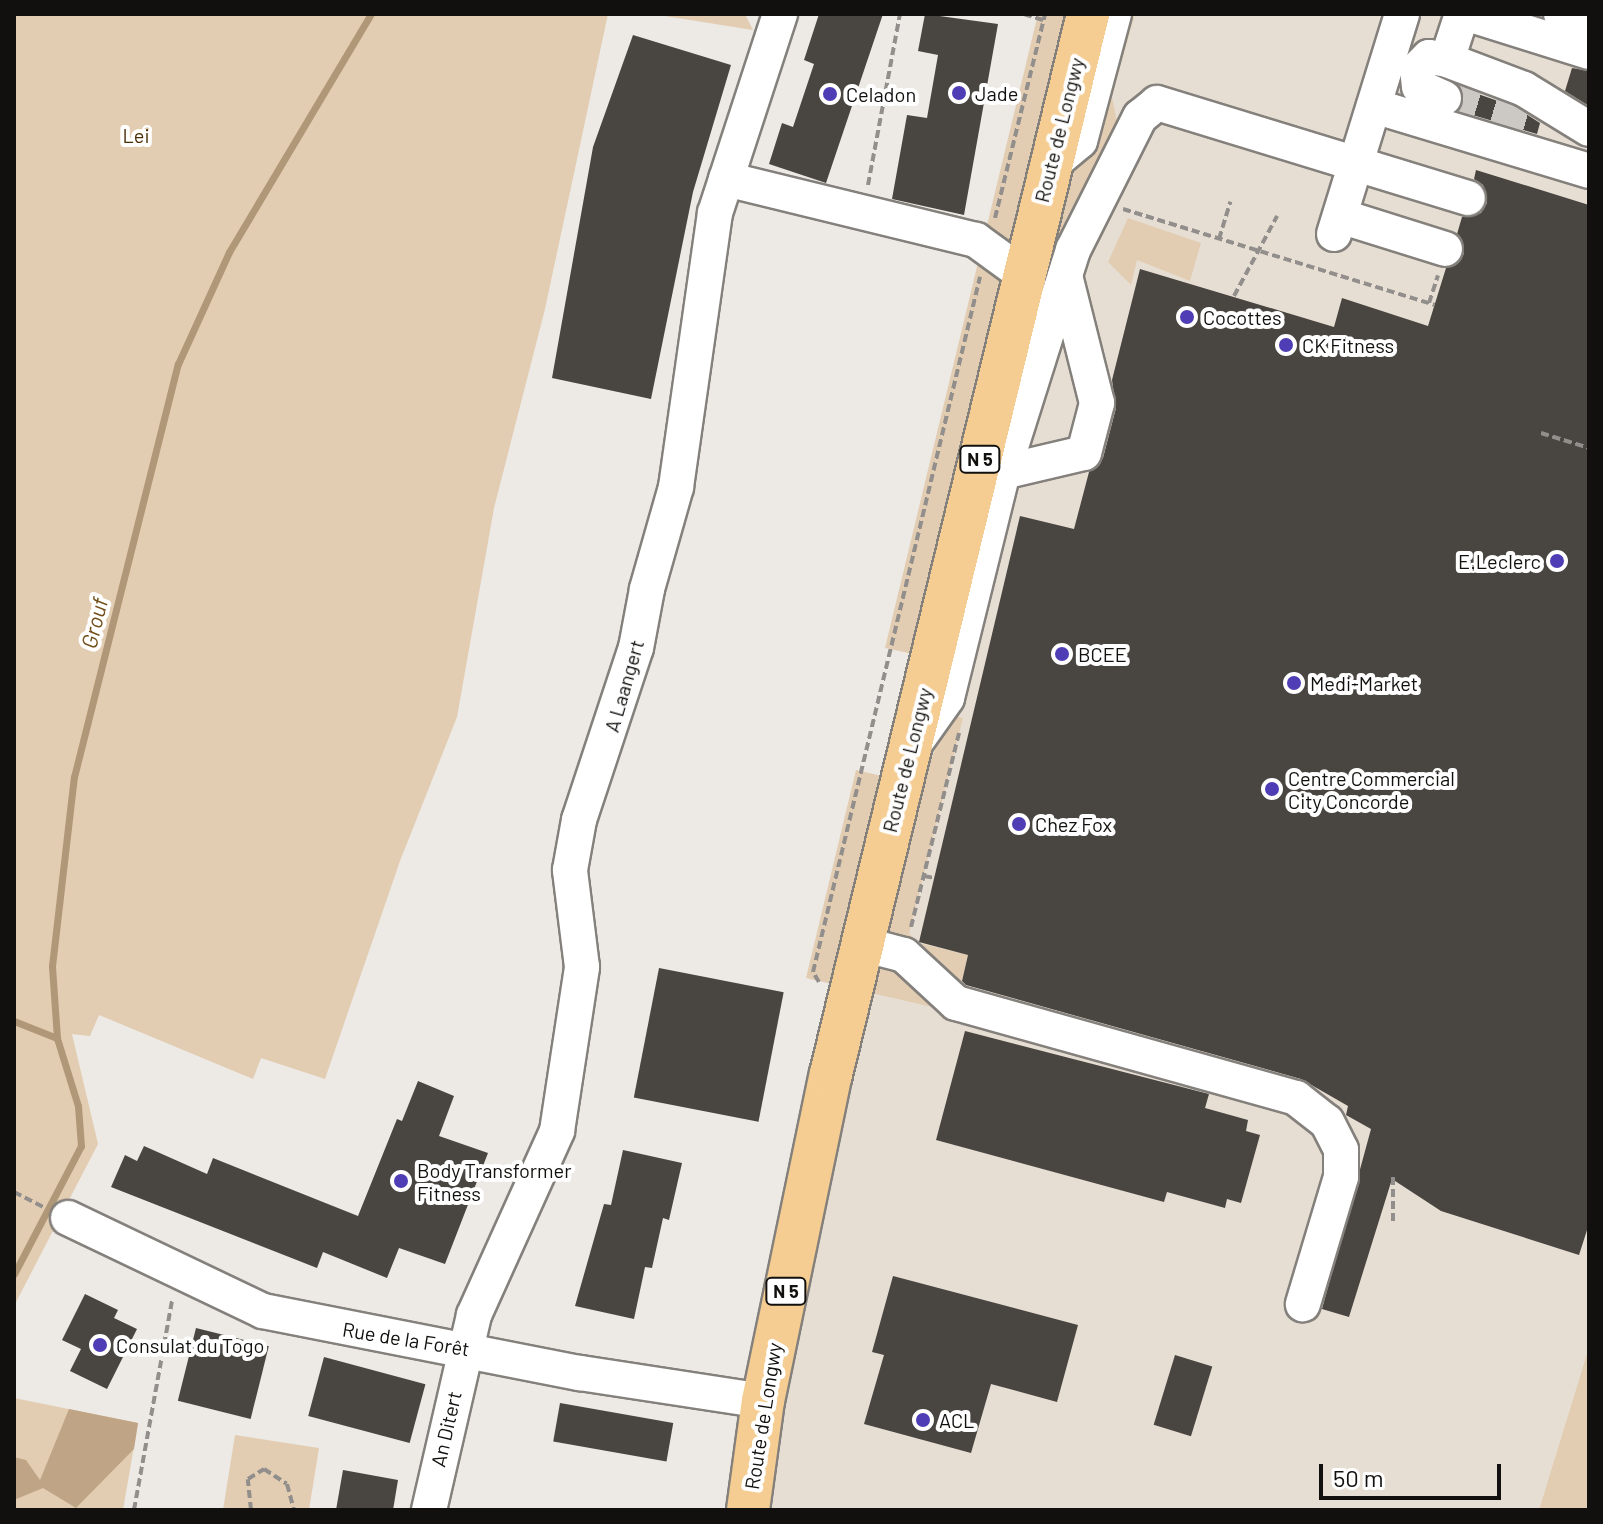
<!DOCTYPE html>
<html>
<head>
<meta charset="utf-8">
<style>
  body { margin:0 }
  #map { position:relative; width:1603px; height:1524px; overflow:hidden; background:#ede9e4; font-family:Barlow,sans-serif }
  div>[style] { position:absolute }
  .built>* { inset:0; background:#e7ded3 }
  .green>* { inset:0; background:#e2cdb2 }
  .forest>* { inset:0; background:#bfa585 }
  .stream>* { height:7px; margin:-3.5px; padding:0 3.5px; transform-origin:3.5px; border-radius:3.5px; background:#b09777 }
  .building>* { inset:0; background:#494541; transform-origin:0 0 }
  .minor-tunnel>* { height:34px; margin-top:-17px; transform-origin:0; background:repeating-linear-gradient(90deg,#ccc8c4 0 34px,transparent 0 51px) }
  .path>* { height:4px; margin-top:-2px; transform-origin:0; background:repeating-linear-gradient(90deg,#918e8b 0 8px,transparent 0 12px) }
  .roads { filter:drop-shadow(2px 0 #84807c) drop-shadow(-2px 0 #84807c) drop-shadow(0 2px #84807c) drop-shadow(0 -2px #84807c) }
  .minor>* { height:34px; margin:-17px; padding:0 17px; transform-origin:17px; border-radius:17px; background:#fff }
  .major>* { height:42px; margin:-21px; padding:0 21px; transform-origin:21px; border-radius:21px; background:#f5cd92 }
  .dots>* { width:22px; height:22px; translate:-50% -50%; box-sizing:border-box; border:4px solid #fff; border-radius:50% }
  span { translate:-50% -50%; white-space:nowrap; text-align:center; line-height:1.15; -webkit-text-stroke:8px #fff; paint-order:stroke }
  .shield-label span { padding:2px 6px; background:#fff; border:2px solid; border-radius:6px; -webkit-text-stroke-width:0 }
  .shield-label { font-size:18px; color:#11100e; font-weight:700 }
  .poi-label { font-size:20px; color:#11100e }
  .left { translate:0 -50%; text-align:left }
  .right { translate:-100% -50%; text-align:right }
  .street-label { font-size:20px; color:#11100e }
  .park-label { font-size:20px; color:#492e04 }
  .water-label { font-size:22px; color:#724f19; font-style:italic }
  .frame { position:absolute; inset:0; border:16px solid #11100e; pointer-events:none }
  .scale { position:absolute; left:1319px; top:1464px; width:182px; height:36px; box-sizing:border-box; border:4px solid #11100e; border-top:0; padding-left:10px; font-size:24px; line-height:28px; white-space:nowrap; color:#11100e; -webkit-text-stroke:6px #fff; paint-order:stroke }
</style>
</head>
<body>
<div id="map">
  <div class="built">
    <div style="clip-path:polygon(1135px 14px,1589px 14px,1589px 1355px,1539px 1510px,748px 1510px,902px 781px,1123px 150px,1112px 97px)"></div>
  </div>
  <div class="green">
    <div style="clip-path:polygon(14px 14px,608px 14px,545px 309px,494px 508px,457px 717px,400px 861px,325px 1079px,261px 1058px,253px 1079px,99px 1015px,90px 1036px,72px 1034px,98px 1144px,14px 1306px)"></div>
    <div style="clip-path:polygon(652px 14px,745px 14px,753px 30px)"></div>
    <div style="clip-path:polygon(1038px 14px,1135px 14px,1112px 97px,1123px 150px,932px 658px,885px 648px)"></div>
    <div style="clip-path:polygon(1128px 218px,1201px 243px,1190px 281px,1137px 260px,1131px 285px,1108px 262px)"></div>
    <div style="clip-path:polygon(949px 715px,963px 718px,909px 934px,919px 943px,968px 955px,954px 1012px,806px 978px,856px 770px,921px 785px)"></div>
    <div style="clip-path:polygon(1587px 1354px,1589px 1510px,1539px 1510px)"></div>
    <div style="clip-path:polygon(14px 1398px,138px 1423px,123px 1510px,14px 1510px)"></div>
    <div style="clip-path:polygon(235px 1435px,319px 1448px,309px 1510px,223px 1510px)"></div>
  </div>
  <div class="forest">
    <div style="clip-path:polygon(69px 1409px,138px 1423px,134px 1449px,76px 1508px,43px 1488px,14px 1500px,14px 1457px,26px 1460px,40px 1480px)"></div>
  </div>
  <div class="stream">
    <div style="left:14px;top:1021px;width:46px;rotate:21.6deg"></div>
    <div style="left:14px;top:1274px;width:144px;rotate:-62.4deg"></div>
    <div style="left:81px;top:1146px;width:40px;rotate:-94.3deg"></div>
    <div style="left:78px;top:1106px;width:71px;rotate:-107.2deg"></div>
    <div style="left:57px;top:1038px;width:72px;rotate:-94deg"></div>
    <div style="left:52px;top:966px;width:190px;rotate:-83.4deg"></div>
    <div style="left:74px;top:777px;width:426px;rotate:-75.9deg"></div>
    <div style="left:178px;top:364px;width:123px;rotate:-65.5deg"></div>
    <div style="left:229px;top:252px;width:277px;rotate:-59.2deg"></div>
  </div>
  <div class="building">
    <div style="clip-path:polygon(819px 14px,883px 14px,826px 183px,769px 164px,782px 123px,793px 127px,814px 64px,804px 60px)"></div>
    <div style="clip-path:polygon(925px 14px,998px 24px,964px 215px,892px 199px,907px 115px,927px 118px,938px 55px,918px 51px)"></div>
    <div style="clip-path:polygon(633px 35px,731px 65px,693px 192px,651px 399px,552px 378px,593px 147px)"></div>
    <div style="clip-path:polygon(1572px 68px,1589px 71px,1589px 106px,1565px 91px)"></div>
    <div style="clip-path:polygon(1461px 88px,1515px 107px,1540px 123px,1537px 134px,1459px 111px)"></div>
    <div style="clip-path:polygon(1476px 170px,1589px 205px,1589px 1224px,1579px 1255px,1441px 1211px,1392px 1179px,1349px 1317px,1322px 1309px,1371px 1129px,1346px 1115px,1348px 1106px,1301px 1079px,966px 985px,962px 981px,968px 955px,919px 942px,1020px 516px,1074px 529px,1089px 472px,1103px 458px,1116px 408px,1112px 380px,1140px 269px,1334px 327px,1342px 298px,1428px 326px,1446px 268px,1464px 254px,1457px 234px,1462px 217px,1481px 213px,1487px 203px,1483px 185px,1474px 179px)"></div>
    <div style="left:659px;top:968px;width:127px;height:132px;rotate:11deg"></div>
    <div style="clip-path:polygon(965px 1031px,1209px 1094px,1205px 1108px,1248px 1120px,1246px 1131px,1260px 1135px,1241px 1203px,1227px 1199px,1225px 1208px,1167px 1192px,1164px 1202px,936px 1140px)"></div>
    <div style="clip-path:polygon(418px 1081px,454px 1096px,439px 1136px,488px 1153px,445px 1264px,399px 1248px,387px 1278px,323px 1252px,317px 1268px,111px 1187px,125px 1155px,137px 1161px,144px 1146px,207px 1174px,213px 1158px,358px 1216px,397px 1119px,402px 1121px)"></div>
    <div style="clip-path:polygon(623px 1150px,682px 1163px,669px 1220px,663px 1218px,652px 1268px,645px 1267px,634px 1319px,575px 1306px,604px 1204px,611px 1205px)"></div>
    <div style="clip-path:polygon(893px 1276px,1078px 1325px,1057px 1402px,991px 1384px,971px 1453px,864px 1424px,884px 1355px,872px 1352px)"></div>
    <div style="clip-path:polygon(85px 1294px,118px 1310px,114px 1318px,137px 1329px,107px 1389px,70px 1371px,81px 1349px,62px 1340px)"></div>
    <div style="left:196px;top:1328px;width:75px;height:75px;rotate:14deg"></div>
    <div style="left:1175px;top:1355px;width:39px;height:73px;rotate:17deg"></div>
    <div style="left:324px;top:1357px;width:105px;height:61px;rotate:15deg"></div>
    <div style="left:560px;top:1403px;width:115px;height:39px;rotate:10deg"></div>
    <div style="clip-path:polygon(343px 1470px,398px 1480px,393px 1510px,336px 1510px)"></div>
  </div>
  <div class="minor-tunnel">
    <div style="left:1444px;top:98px;width:100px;rotate:16.3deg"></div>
  </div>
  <div class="path">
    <div style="left:1024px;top:14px;width:20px;rotate:18deg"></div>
    <div style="left:868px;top:185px;width:174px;rotate:-79.4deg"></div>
    <div style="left:1123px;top:209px;width:326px;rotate:17.1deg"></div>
    <div style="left:995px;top:218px;width:210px;rotate:-76.2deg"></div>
    <div style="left:1219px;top:239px;width:39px;rotate:-73deg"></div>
    <div style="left:1234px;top:296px;width:91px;rotate:-61.7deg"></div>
    <div style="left:1429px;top:303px;width:29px;rotate:-72deg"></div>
    <div style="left:1541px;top:433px;width:50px;rotate:17.4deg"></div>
    <div style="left:924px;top:876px;width:10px;rotate:11deg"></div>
    <div style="left:911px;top:927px;width:200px;rotate:-76.1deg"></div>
    <div style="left:819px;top:982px;width:12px;rotate:-121deg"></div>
    <div style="left:813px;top:972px;width:715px;rotate:-76.49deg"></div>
    <div style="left:14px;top:1192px;width:34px;rotate:27deg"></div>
    <div style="left:1393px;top:1221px;width:47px;rotate:-90deg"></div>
    <div style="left:134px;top:1510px;width:213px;rotate:-79.7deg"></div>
    <div style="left:251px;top:1510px;width:31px;rotate:-96deg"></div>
    <div style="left:248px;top:1479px;width:19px;rotate:-32deg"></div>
    <div style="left:264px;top:1469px;width:27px;rotate:33deg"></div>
    <div style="left:287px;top:1484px;width:27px;rotate:75deg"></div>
  </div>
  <div class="roads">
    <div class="minor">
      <div style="left:1462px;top:14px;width:48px;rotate:108.1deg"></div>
      <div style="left:1447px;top:60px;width:82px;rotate:20.6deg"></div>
      <div style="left:1524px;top:89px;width:76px;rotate:31.6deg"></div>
      <div style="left:1468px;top:14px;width:127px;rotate:17.4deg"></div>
      <div style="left:1561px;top:14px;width:29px;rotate:18deg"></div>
      <div style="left:1444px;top:98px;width:27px;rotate:-156deg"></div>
      <div style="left:1419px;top:87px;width:18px;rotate:-96deg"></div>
      <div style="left:1417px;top:69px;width:17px;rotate:-45deg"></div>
      <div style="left:1429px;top:57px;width:18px;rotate:9deg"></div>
      <div style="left:1374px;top:106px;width:225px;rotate:16.8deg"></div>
      <div style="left:1050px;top:166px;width:39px;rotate:-40deg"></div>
      <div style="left:1080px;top:141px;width:131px;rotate:-75deg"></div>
      <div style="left:726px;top:179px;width:257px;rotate:13.7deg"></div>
      <div style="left:976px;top:240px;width:59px;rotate:36.1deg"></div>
      <div style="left:1340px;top:216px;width:110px;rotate:17.4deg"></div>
      <div style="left:1334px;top:234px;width:230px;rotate:-72.8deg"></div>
      <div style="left:1003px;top:472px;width:83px;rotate:-13.2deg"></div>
      <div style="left:1084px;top:453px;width:52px;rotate:-75.4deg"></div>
      <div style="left:1097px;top:403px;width:131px;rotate:-104.1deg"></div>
      <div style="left:916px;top:742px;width:54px;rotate:-54.8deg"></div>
      <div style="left:947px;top:698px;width:233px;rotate:-76.1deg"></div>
      <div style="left:1003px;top:472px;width:233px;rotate:-72.5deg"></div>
      <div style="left:1073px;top:250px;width:149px;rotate:-63.3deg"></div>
      <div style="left:1140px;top:117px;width:22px;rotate:-39deg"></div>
      <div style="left:1157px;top:103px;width:325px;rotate:17deg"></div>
      <div style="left:862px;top:944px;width:43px;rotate:14.7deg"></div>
      <div style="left:904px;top:955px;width:71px;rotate:42.7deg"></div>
      <div style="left:956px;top:1003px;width:353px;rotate:15.6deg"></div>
      <div style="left:1296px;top:1098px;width:39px;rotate:38deg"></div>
      <div style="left:1327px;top:1122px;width:31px;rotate:63deg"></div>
      <div style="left:1341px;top:1150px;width:27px;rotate:90deg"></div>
      <div style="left:1341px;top:1177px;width:133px;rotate:106.7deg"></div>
      <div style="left:68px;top:1218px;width:216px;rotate:25.5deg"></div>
      <div style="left:263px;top:1311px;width:323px;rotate:11.1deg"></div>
      <div style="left:580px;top:1373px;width:185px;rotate:8.7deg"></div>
      <div style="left:429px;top:1510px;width:200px;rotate:-77deg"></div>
      <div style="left:474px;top:1315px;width:202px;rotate:-65.7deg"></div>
      <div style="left:557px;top:1131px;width:166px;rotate:-81.3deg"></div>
      <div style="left:582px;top:967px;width:98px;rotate:-97.1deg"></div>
      <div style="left:570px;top:870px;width:51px;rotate:-79.8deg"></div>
      <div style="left:579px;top:820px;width:181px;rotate:-71.7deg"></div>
      <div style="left:636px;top:648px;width:60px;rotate:-79.4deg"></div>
      <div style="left:647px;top:589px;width:106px;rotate:-74.1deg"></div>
      <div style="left:676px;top:487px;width:277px;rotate:-81.9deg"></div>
      <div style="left:715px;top:213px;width:209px;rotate:-71.9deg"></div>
    </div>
    <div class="major">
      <div style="left:748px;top:1510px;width:110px;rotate:-82.2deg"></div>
      <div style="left:763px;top:1401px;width:334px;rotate:-78.3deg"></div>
      <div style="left:831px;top:1074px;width:1091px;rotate:-76.37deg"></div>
    </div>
  </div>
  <div class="dots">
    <div style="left:959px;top:93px;background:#4e3db4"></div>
    <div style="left:830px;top:94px;background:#4e3db4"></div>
    <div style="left:1187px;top:317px;background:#4e3db4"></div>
    <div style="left:1286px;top:345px;background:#4e3db4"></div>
    <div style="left:1557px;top:561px;background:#4e3db4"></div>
    <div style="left:1062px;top:654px;background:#4e3db4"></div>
    <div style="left:1294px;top:683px;background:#4e3db4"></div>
    <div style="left:1272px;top:789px;background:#4e3db4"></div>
    <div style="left:1019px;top:824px;background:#4e3db4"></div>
    <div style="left:401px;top:1181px;background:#4e3db4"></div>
    <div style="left:100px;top:1345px;background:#4e3db4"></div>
    <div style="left:923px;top:1420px;background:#4e3db4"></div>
  </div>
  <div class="shield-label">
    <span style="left:980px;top:459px">N 5</span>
    <span style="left:786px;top:1291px">N 5</span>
  </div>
  <div class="poi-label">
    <span class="left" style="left:975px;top:93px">Jade</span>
    <span class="left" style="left:846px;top:94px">Celadon</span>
    <span class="left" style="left:1203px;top:317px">Cocottes</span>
    <span class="left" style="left:1302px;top:345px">CK Fitness</span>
    <span class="right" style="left:1541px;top:561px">E.Leclerc</span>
    <span class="left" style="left:1078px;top:654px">BCEE</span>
    <span class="left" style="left:1310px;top:683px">Medi-Market</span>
    <span class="left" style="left:1288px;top:790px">Centre Commercial<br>City Concorde</span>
    <span class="left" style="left:1035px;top:824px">Chez Fox</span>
    <span class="left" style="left:417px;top:1182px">Body Transformer<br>Fitness</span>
    <span class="left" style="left:116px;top:1345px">Consulat du Togo</span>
    <span class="left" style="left:939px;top:1420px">ACL</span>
  </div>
  <div class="street-label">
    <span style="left:1059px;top:130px;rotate:-76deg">Route de Longwy</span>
    <span style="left:624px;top:686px;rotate:-74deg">A Laangert</span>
    <span style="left:907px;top:760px;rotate:-76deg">Route de Longwy</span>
    <span style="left:406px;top:1339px;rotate:9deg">Rue de la Forêt</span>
    <span style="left:763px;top:1416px;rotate:-81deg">Route de Longwy</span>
    <span style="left:446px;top:1429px;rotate:-77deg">An Ditert</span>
  </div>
  <div class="park-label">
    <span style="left:136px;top:135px">Lei</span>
  </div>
  <div class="water-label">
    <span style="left:94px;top:623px;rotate:-76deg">Grouf</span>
  </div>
  <div class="frame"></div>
  <div class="scale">50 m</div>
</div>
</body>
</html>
